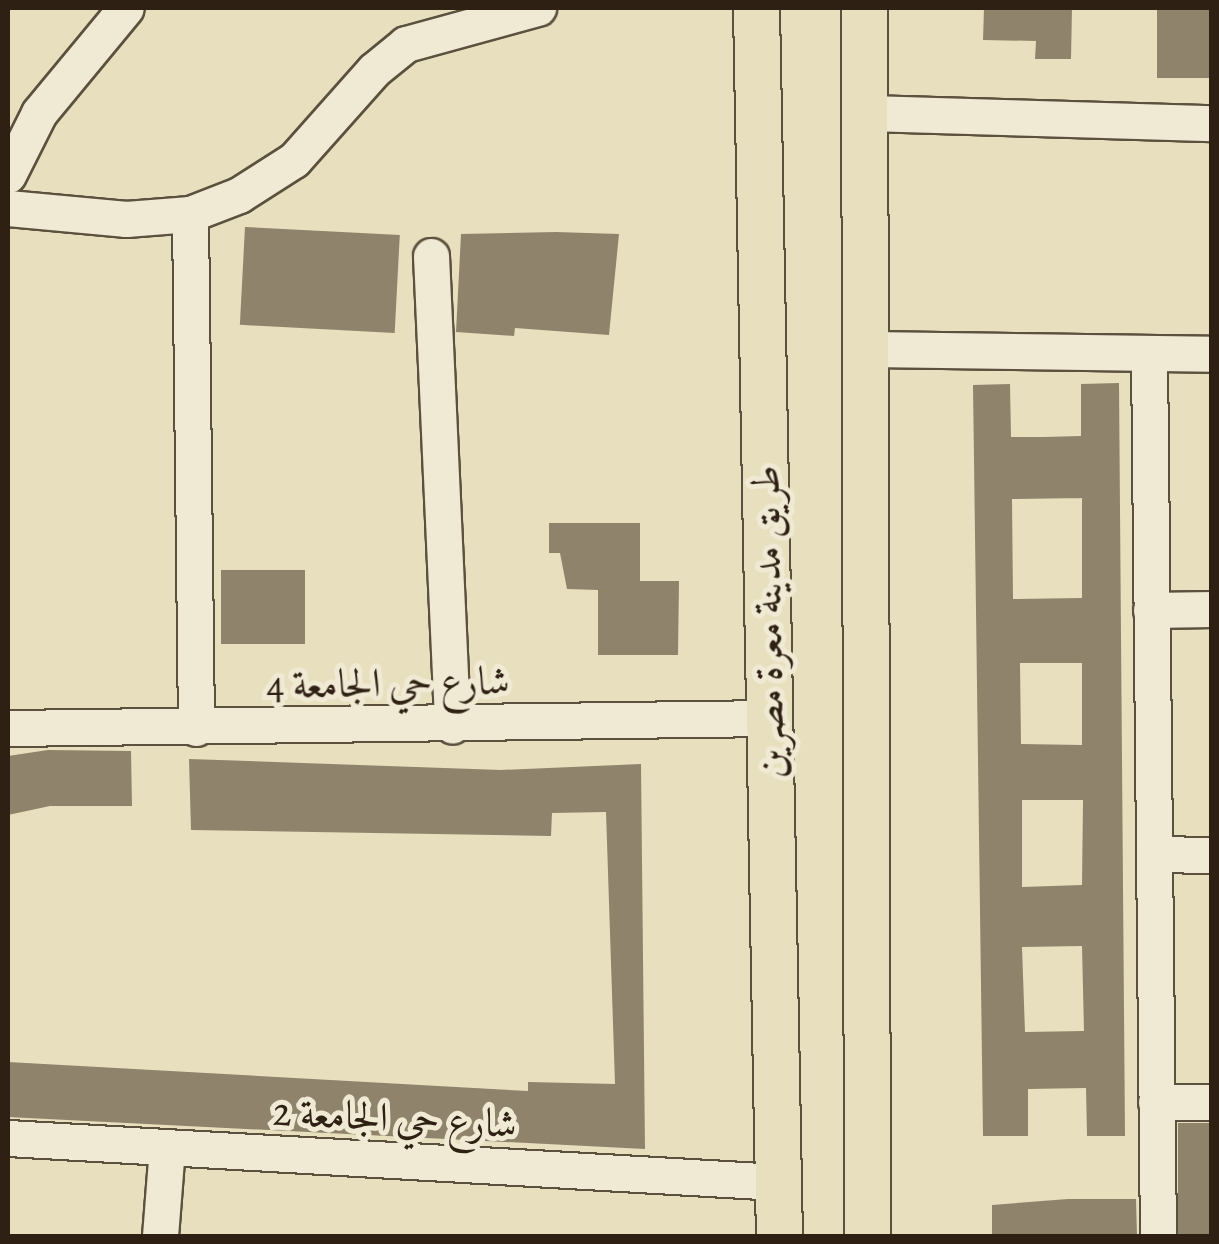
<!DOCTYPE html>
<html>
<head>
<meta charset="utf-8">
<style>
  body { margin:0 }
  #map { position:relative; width:1219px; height:1244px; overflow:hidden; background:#e8dfbe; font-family:Alegreya,Amiri,serif }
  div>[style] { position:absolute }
  .building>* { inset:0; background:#8f836c; transform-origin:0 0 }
  .roads { filter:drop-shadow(2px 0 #5c503e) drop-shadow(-2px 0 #5c503e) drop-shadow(0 2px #5c503e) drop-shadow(0 -2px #5c503e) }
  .minor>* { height:35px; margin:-17.5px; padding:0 17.5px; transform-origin:17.5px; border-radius:17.5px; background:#f0ead5 }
  .major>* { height:45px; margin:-22.5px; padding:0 22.5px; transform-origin:22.5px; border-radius:22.5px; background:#e8dfbe }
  span { translate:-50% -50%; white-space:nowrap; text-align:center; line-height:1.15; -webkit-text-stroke:10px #f0ead5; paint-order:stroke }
  .street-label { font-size:40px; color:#2e2013 }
  .frame { position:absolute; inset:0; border:10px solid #2e2013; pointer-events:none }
</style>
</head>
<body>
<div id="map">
  <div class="building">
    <div style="clip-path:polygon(984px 8px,1072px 8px,1071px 59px,1035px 59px,1036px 41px,983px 40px)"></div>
    <div style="left:1157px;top:8px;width:55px;height:70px"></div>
    <div style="left:245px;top:227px;width:155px;height:98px;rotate:3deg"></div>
    <div style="clip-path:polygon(556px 232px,619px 234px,609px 335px,515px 328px,514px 336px,456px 332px,461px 234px)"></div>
    <div style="clip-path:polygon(evenodd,1119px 383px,1125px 1136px,1087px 1136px,1086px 1088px,1028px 1089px,1028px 1136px,983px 1136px,973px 385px,1010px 384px,1011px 437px,1044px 437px,1081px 436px,1081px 384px,1119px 383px,1082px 498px,1082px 598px,1013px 599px,1012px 499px,1082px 498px,1119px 383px,1020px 663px,1082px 663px,1082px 745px,1021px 744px,1020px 663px,1119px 383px,1022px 800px,1083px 800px,1082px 885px,1022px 887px,1022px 800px,1119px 383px,1082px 946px,1084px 1031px,1025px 1032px,1022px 947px,1082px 946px)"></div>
    <div style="clip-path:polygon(549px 523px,640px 523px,640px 581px,679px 581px,678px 655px,598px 655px,598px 590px,567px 589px,560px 553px,549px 553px)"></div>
    <div style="left:221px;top:570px;width:84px;height:74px"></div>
    <div style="clip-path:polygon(48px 750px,131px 751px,132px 806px,50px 806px,8px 815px,8px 756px)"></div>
    <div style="clip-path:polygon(189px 759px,501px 770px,641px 764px,645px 1149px,8px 1117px,8px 1062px,528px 1091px,528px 1082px,615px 1084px,606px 812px,552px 813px,551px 836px,191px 830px)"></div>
    <div style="left:1178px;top:1123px;width:34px;height:113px"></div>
    <div style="clip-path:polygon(1068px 1199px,1136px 1199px,1137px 1236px,992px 1236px,992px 1205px)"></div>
  </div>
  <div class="roads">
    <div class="minor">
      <div style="left:869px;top:113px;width:343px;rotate:1.7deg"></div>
      <div style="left:8px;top:175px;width:69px;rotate:-63.4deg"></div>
      <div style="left:39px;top:113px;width:136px;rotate:-50.4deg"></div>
      <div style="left:8px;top:208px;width:119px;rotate:5.3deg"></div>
      <div style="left:126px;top:219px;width:64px;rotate:-4.5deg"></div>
      <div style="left:190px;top:214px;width:53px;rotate:-21.2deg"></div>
      <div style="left:239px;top:195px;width:65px;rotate:-32.5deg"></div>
      <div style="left:294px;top:160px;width:120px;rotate:-48.4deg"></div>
      <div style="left:374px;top:70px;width:41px;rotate:-39.1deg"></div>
      <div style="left:406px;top:44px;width:137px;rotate:-15.3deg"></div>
      <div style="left:190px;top:214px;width:514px;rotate:89.33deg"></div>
      <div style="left:431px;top:256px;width:470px;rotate:87.4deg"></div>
      <div style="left:869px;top:349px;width:343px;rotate:0.8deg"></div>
      <div style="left:1149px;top:353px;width:883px;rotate:89.42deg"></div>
      <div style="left:1151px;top:610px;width:61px;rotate:-0.9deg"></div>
      <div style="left:8px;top:728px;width:762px;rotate:-0.75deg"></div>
      <div style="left:1154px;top:854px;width:58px;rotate:1deg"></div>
      <div style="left:1156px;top:1102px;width:56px"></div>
      <div style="left:8px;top:1138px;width:771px;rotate:3.27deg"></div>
      <div style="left:160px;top:1236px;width:88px;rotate:-85.5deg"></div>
    </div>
    <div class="major">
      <div style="left:756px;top:8px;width:1228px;rotate:88.93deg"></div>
      <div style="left:864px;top:8px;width:1228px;rotate:89.86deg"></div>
    </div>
  </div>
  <div class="street-label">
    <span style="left:768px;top:622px;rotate:-91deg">طريق مدينة معرة مصرين</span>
    <span style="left:388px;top:683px;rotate:-1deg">شارع حي الجامعة 4</span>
    <span style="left:395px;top:1118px;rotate:3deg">شارع حي الجامعة 2</span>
  </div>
  <div class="frame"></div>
</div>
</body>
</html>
